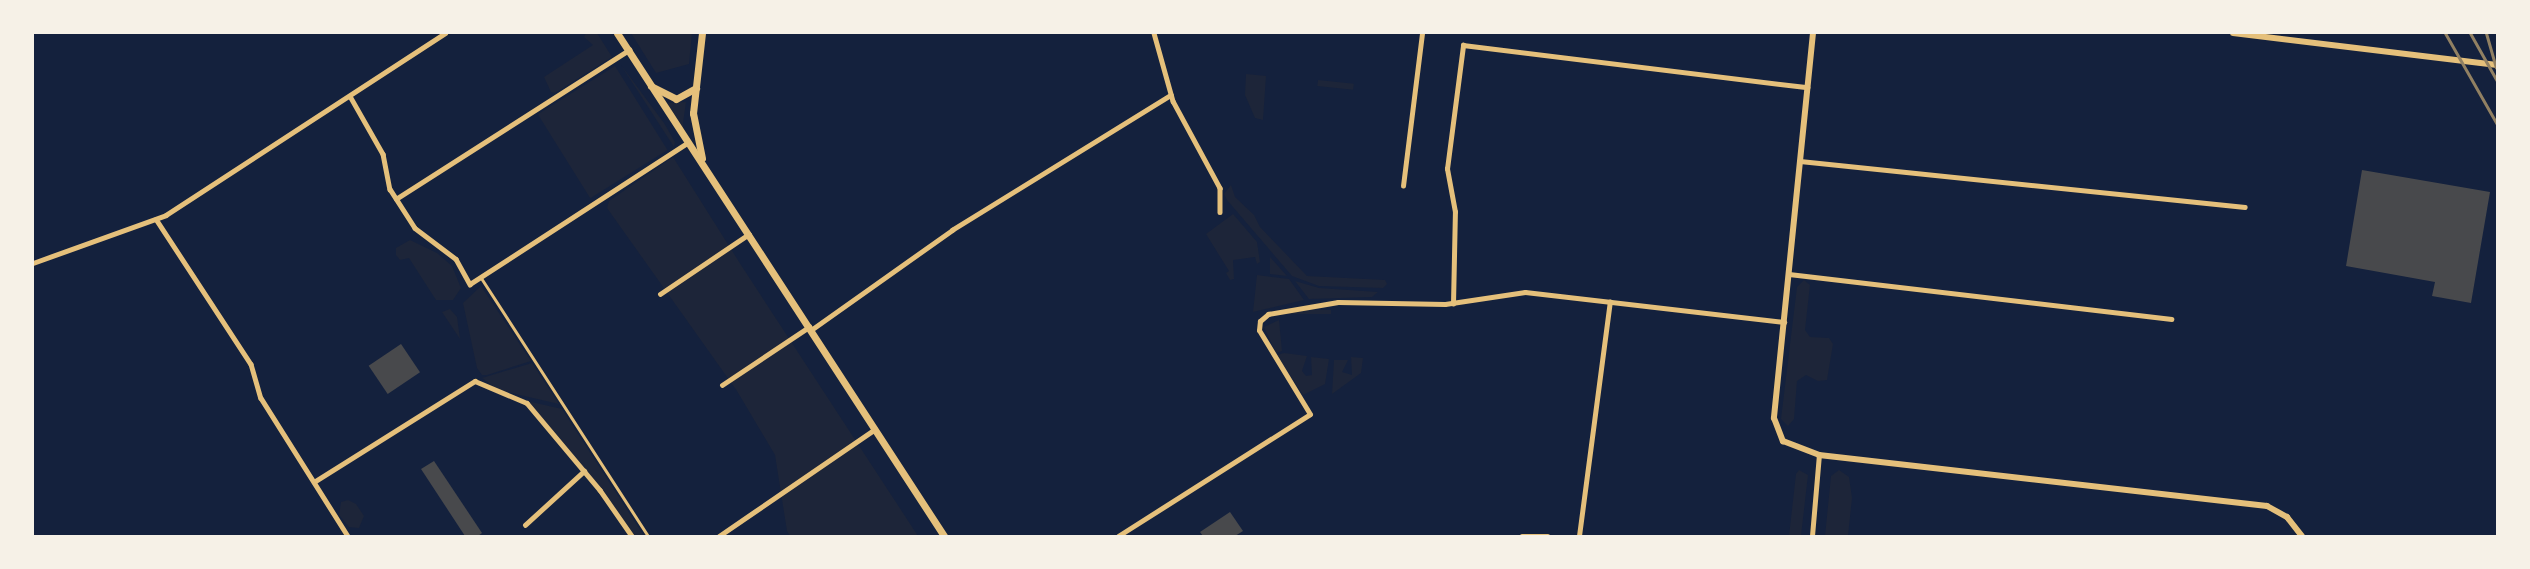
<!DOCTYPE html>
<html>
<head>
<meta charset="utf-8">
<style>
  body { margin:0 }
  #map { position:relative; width:2530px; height:569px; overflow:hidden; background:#14213d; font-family:Rubik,sans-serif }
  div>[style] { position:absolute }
  .green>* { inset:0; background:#1d2539; transform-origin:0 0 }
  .building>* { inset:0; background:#48494c; transform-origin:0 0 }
  .pedestrian>* { height:3px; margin:-1.5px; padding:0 1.5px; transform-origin:1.5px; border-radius:1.5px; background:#e5c07b }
  .minor>* { height:4.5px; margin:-2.25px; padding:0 2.25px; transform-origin:2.25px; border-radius:2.25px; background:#e5c07b }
  .tertiary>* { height:5px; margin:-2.5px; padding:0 2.5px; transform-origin:2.5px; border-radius:2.5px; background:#e5c07b }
  .secondary>* { height:6px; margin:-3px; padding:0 3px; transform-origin:3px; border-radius:3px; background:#e5c07b }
  .primary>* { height:7px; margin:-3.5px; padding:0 3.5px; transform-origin:3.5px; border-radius:3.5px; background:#e5c07b }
  .rail>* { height:3px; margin:-1.5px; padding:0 1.5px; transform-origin:1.5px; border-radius:1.5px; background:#918062 }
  span { translate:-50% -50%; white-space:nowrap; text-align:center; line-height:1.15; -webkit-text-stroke:6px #f6f1e7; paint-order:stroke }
  .frame { position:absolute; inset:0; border:34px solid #f6f1e7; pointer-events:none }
</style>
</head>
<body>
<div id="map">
  <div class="green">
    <div style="clip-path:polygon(586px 33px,597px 33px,612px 57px,555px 93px,551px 92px,544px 77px,593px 45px,584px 37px)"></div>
    <div style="clip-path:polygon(631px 33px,692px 33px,689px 64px,656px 73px)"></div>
    <div style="clip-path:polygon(621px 65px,664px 123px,675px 142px,674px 147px)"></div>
    <div style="left:615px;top:66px;width:99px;height:91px;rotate:58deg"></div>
    <div style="clip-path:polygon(1246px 74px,1266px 76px,1263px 120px,1255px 118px,1245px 95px)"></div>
    <div style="left:1318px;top:80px;width:36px;height:6px;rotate:6deg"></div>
    <div style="clip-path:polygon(686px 102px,683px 123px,685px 135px,665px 103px)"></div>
    <div style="clip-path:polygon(673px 157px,741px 265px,918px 536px,790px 536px,787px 531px,775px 455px,737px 391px,607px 208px,609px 201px)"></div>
    <div style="clip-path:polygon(1231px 185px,1235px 197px,1254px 215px,1260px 227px,1307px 276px,1385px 280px,1387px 284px,1383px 288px,1319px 286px,1292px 276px,1227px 200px,1224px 194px)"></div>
    <div style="clip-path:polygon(1233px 214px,1257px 242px,1260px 262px,1257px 264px,1255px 257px,1233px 260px,1234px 279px,1230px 280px,1226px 273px,1229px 271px,1206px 234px)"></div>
    <div style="clip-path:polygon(410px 240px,437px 253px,452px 266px,461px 288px,453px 300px,436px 300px,409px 258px,400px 260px,396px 255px,396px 248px)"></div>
    <div style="clip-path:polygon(1270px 257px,1287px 276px,1270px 274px)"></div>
    <div style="clip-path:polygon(1257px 275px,1289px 279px,1304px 300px,1253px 312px)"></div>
    <div style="clip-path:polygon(1804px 280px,1810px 285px,1805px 330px,1810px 337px,1829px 338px,1833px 344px,1827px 380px,1818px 381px,1806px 375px,1797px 381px,1794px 419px,1788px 426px,1781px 419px,1797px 287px)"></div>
    <div style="clip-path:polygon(1295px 281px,1319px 288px,1378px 292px,1372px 297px,1309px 299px)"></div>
    <div style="clip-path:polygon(481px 286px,531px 361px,487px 375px,482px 375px,477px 368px,463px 303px)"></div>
    <div style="clip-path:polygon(450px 309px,457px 317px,460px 339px,442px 312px)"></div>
    <div style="left:1331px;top:310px;width:4px;height:50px;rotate:90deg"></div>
    <div style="clip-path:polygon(1279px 320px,1282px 351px,1276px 353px,1264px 327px)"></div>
    <div style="clip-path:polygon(1284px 353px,1307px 356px,1302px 371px,1306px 376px,1312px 375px,1311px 357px,1329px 359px,1325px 384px,1303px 395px,1277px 355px)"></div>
    <div style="clip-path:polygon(1351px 357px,1363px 358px,1361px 373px,1332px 394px,1334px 360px,1348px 360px,1342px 372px,1352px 375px)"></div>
    <div style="clip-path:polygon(532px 363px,559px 404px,498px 390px,482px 378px)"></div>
    <div style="clip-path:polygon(527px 401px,562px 409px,644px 536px,634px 536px,602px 489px)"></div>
    <div style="clip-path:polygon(1799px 470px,1808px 475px,1801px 536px,1789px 536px,1796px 474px)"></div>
    <div style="clip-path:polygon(1839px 470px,1849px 477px,1852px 498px,1848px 536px,1825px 536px,1831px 476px)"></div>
    <div style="clip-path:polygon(348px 500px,356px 504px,364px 516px,359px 528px,349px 527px,339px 515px,341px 502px)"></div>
  </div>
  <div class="building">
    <div style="clip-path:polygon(2362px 170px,2490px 192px,2471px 303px,2432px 296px,2435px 282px,2346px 266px)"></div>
    <div style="left:401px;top:344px;width:34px;height:39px;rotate:56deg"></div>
    <div style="clip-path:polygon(434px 461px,482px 533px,478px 536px,465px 536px,421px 469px)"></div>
    <div style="clip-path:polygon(1230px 512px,1243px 531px,1235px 536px,1203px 536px,1200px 532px)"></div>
  </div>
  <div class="pedestrian">
    <div style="left:481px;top:278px;width:307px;rotate:57.1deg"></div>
  </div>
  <div class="minor">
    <div style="left:1154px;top:33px;width:71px;rotate:74.4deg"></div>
    <div style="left:1173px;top:101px;width:99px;rotate:61.6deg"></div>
    <div style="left:1220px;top:188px;width:24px;rotate:90deg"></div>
    <div style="left:350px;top:96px;width:67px;rotate:60.4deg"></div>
    <div style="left:383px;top:154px;width:36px;rotate:79deg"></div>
    <div style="left:390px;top:189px;width:46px;rotate:57.3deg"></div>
    <div style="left:415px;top:228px;width:51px;rotate:37.1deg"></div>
    <div style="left:456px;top:259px;width:29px;rotate:61deg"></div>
    <div style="left:470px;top:284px;width:259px;rotate:-33deg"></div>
    <div style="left:1800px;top:161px;width:447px;rotate:5.9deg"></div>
    <div style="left:1403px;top:186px;width:154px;rotate:-82.9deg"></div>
    <div style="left:396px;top:199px;width:277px;rotate:-32.6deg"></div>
    <div style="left:156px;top:219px;width:173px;rotate:56.8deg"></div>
    <div style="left:251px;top:364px;width:35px;rotate:74deg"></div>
    <div style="left:261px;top:398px;width:163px;rotate:57.8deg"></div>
    <div style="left:33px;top:263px;width:141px;rotate:-19.8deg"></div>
    <div style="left:166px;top:215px;width:333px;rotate:-33.1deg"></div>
    <div style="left:1789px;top:274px;width:385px;rotate:6.7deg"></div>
    <div style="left:660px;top:294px;width:107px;rotate:-34deg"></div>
    <div style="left:1453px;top:304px;width:92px;rotate:-88.8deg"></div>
    <div style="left:1455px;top:212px;width:44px;rotate:-100.5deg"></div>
    <div style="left:1447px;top:169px;width:125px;rotate:-82.6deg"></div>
    <div style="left:1463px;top:45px;width:347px;rotate:7deg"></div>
    <div style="left:811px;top:330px;width:173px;rotate:-35.3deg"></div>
    <div style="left:952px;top:230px;width:257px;rotate:-31.7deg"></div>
    <div style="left:722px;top:385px;width:105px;rotate:-33.7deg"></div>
    <div style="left:314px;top:482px;width:190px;rotate:-32.1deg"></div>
    <div style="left:475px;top:381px;width:56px;rotate:22.9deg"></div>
    <div style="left:527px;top:403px;width:114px;rotate:50deg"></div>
    <div style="left:600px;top:490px;width:56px;rotate:55.2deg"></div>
    <div style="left:525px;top:525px;width:80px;rotate:-42.5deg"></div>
    <div style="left:719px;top:536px;width:189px;rotate:-34.4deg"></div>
    <div style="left:1522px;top:536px;width:26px"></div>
    <div style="left:1579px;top:536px;width:236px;rotate:-82.5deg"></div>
    <div style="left:1812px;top:536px;width:81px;rotate:-85.1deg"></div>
  </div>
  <div class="tertiary">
    <div style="left:1118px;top:536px;width:227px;rotate:-32.4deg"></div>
    <div style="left:1310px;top:414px;width:98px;rotate:-121.3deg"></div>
    <div style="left:1259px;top:330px;width:9px;rotate:-84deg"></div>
    <div style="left:1260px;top:321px;width:11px;rotate:-41deg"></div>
    <div style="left:1268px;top:314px;width:71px;rotate:-9.7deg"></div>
    <div style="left:1338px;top:302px;width:107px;rotate:1.1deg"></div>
    <div style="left:1445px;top:304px;width:81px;rotate:-8.5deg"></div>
    <div style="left:1525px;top:292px;width:261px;rotate:6.6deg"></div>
  </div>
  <div class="secondary">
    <div style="left:1813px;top:33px;width:387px;rotate:95.8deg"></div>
    <div style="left:1774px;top:418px;width:25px;rotate:69deg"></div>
    <div style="left:1783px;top:441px;width:39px;rotate:21deg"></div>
    <div style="left:1819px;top:455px;width:451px;rotate:6.5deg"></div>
    <div style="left:2267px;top:506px;width:23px;rotate:29deg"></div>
    <div style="left:2287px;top:517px;width:24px;rotate:52deg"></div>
    <div style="left:2233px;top:33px;width:266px;rotate:6.9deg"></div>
  </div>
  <div class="primary">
    <div style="left:617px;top:33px;width:600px;rotate:56.97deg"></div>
    <div style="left:702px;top:33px;width:81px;rotate:96.4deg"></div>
    <div style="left:693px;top:113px;width:46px;rotate:78.7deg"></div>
    <div style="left:651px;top:86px;width:28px;rotate:27deg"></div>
    <div style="left:676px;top:99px;width:23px;rotate:-29deg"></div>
  </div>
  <div class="rail">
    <div style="left:2445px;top:33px;width:105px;rotate:60.3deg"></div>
    <div style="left:2470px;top:33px;width:55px;rotate:60.6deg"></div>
    <div style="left:2486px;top:33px;width:36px;rotate:74deg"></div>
  </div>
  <div class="frame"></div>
</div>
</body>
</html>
